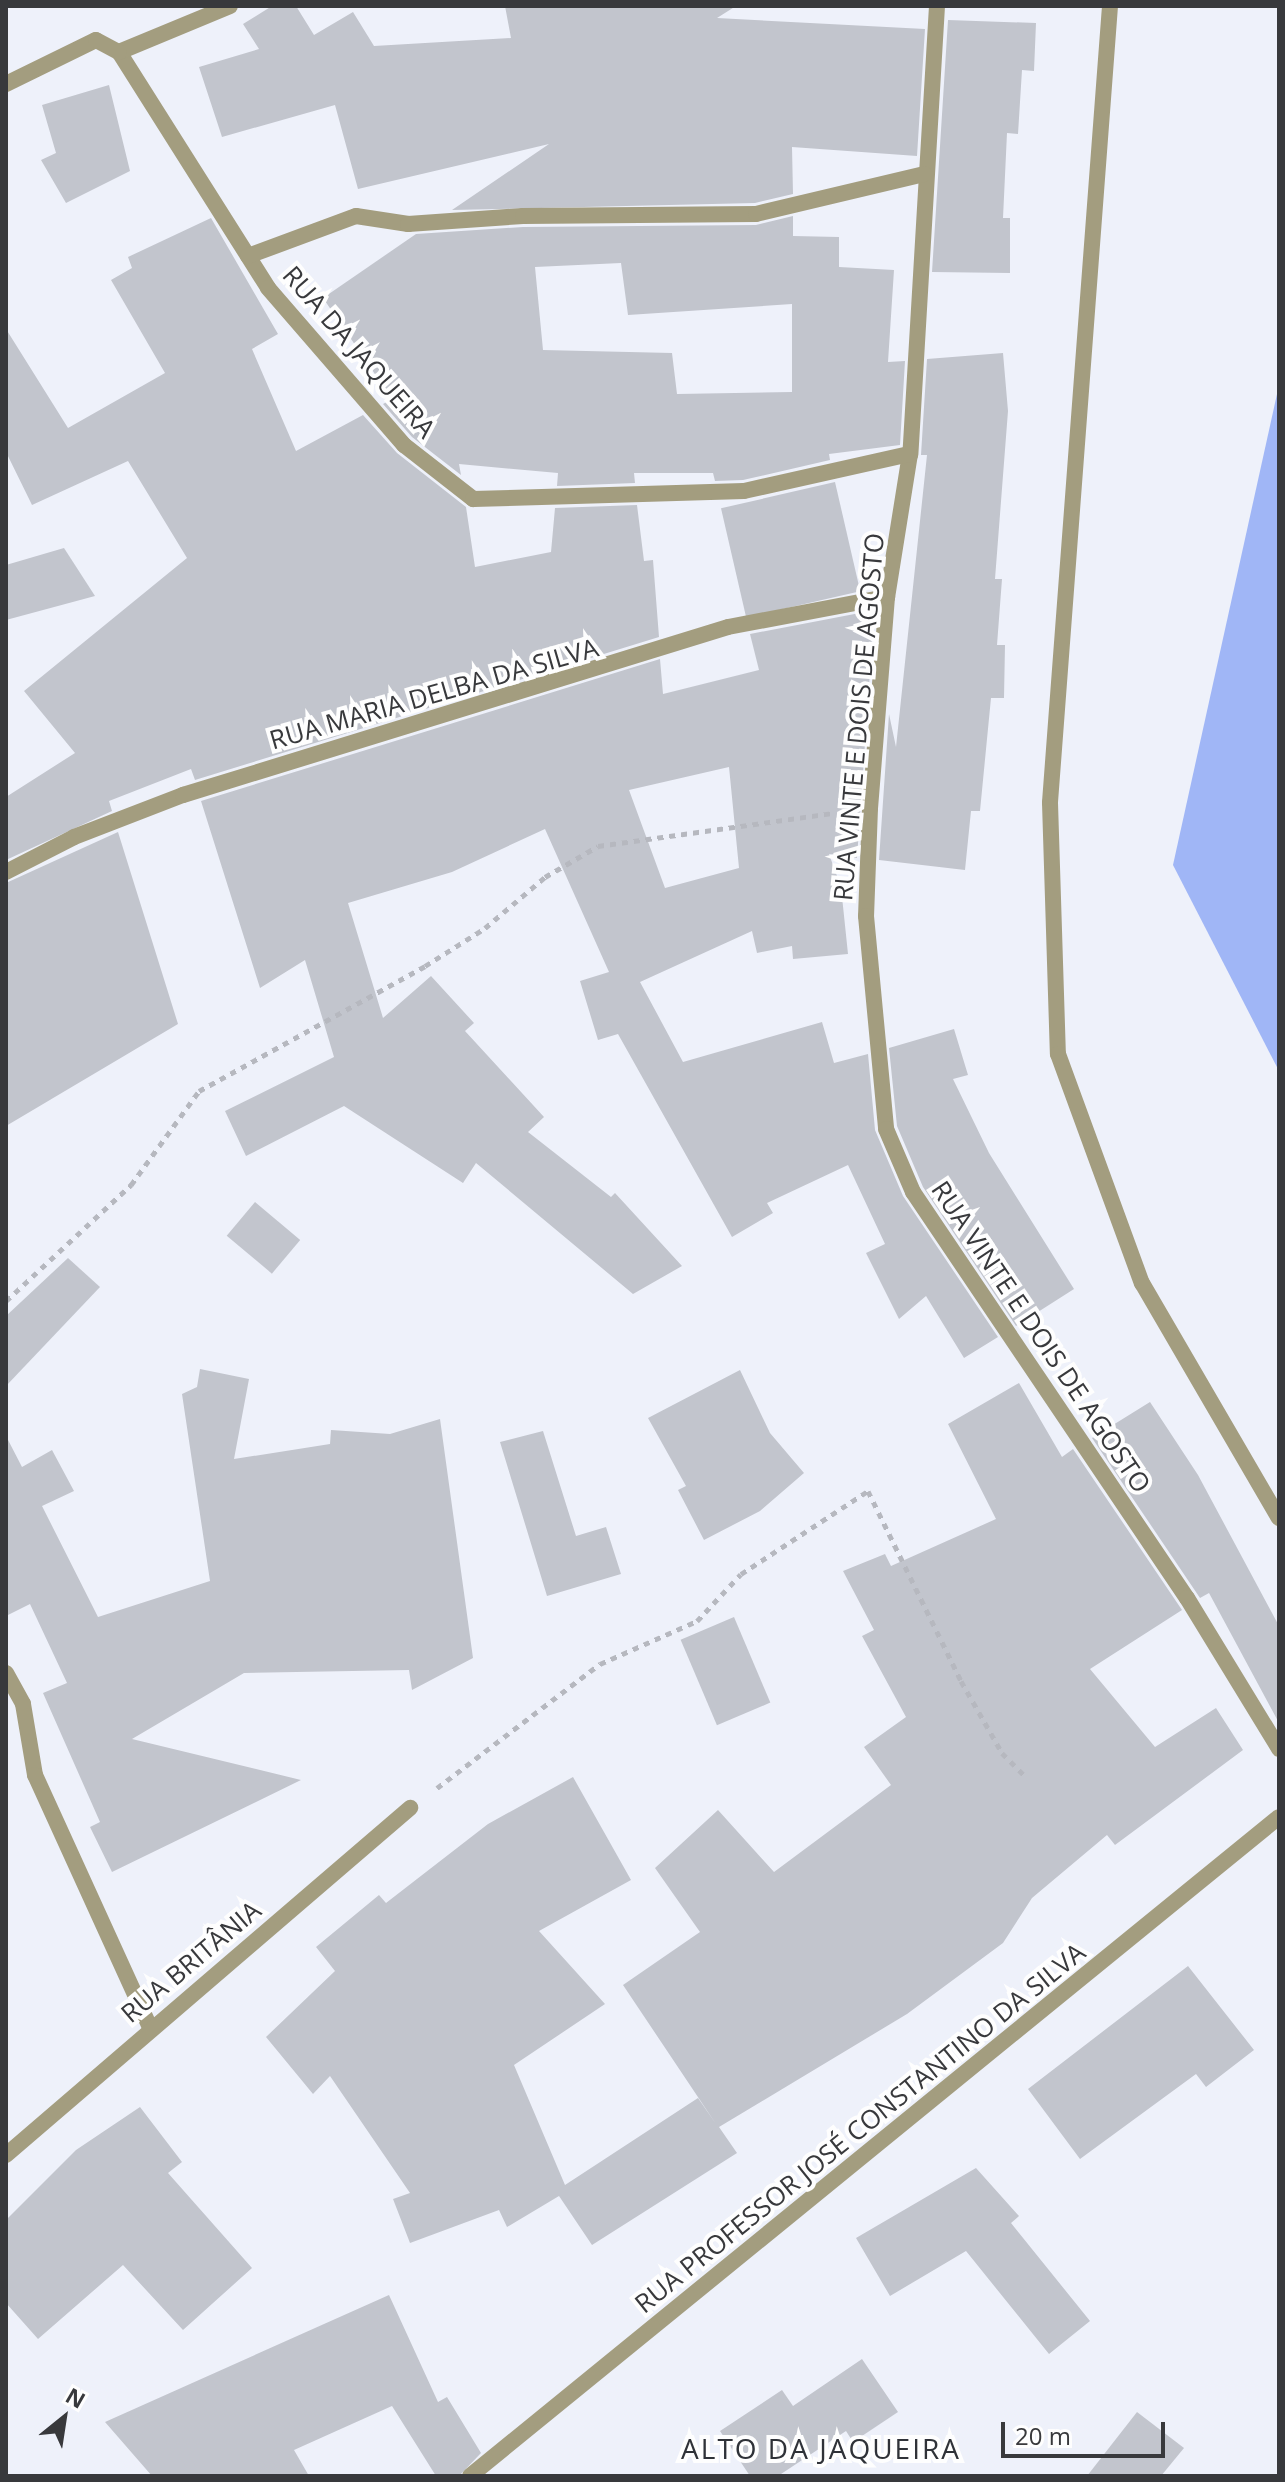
<!DOCTYPE html>
<html>
<head>
<meta charset="utf-8">
<style>
  body { margin:0 }
  #map { position:relative; width:1285px; height:2482px; overflow:hidden; background:#eef1fa; font-family:"Open Sans",sans-serif }
  div>[style] { position:absolute }
  .forest>* { inset:0; background:#a0b6f6 }
  .building>* { inset:0; background:#c2c5cd; transform-origin:0 0 }
  .path>* { height:5px; margin-top:-2.5px; transform-origin:0; background:repeating-linear-gradient(90deg,#b6b8bf 0 6px,transparent 0 12px) }
  .service>* { height:16px; margin:-8px; padding:0 8px; transform-origin:8px; border-radius:8px; background:#a39d7f }
  .minor>* { height:16px; margin:-8px; padding:0 8px; transform-origin:8px; border-radius:8px; background:#a39d7f }
  span { translate:-50% -50%; white-space:nowrap; text-align:center; line-height:1.15; -webkit-text-stroke:8px #fefefe; paint-order:stroke }
  .street-label { font-size:26px; color:#38393c }
  .neighbourhood-label { font-size:28px; color:#2f3238; letter-spacing:2px }
  .frame { position:absolute; inset:0; border:8px solid #38393c; pointer-events:none }
  .north { position:absolute; left:24px; top:2378px; width:80px; height:80px; -webkit-text-stroke:6px #fefefe; paint-order:stroke; rotate:30deg; font-size:22px; font-weight:700; line-height:32px; text-align:center; color:#38393c }
  .north::after { content:''; display:block; margin:auto; width:28px; height:36px; background:#38393c; clip-path:polygon(50% 0,100% 100%,50% 72%,0 100%) }
  .scale { position:absolute; left:1001px; top:2422px; width:164px; height:36px; box-sizing:border-box; border:4px solid #38393c; border-top:0; padding-left:10px; font-size:24px; line-height:28px; white-space:nowrap; color:#38393c; -webkit-text-stroke:6px #fefefe; paint-order:stroke }
</style>
</head>
<body>
<div id="map">
  <div class="forest">
    <div style="clip-path:polygon(1279px 385px,1279px 1071px,1173px 865px)"></div>
  </div>
  <div class="building">
    <div style="clip-path:polygon(272px 6px,296px 6px,314px 35px,353px 12px,374px 46px,511px 38px,505px 6px,736px 6px,717px 18px,925px 29px,917px 156px,792px 147px,793px 194px,755px 203px,452px 210px,549px 144px,358px 189px,335px 105px,222px 137px,199px 67px,259px 49px,243px 24px)"></div>
    <div style="clip-path:polygon(948px 20px,1036px 23px,1034px 71px,1022px 70px,1018px 134px,1007px 133px,1003px 218px,1010px 218px,1010px 273px,932px 272px)"></div>
    <div style="clip-path:polygon(109px 85px,130px 171px,66px 203px,41px 160px,56px 153px,42px 105px)"></div>
    <div style="clip-path:polygon(evenodd,793px 216px,793px 236px,839px 237px,839px 267px,894px 270px,888px 362px,905px 361px,900px 445px,829px 454px,830px 460px,743px 480px,715px 481px,713px 473px,634px 473px,635px 483px,557px 486px,558px 473px,459px 464px,461px 475px,412px 437px,383px 404px,392px 399px,323px 298px,416px 234px,523px 227px,756px 225px,793px 216px,621px 263px,628px 315px,792px 304px,792px 392px,677px 394px,672px 353px,543px 350px,535px 267px,621px 263px)"></div>
    <div style="clip-path:polygon(211px 218px,278px 334px,252px 349px,296px 451px,363px 415px,397px 453px,466px 507px,475px 567px,551px 552px,555px 508px,637px 505px,644px 561px,653px 560px,659px 637px,195px 780px,191px 769px,109px 801px,112px 811px,6px 860px,6px 797px,75px 753px,24px 691px,187px 558px,128px 461px,32px 505px,6px 452px,6px 329px,68px 428px,165px 373px,111px 280px,132px 268px,128px 257px)"></div>
    <div style="clip-path:polygon(1003px 353px,1008px 411px,995px 579px,1002px 579px,997px 645px,1005px 645px,1004px 698px,991px 698px,980px 811px,971px 811px,965px 870px,879px 860px,889px 714px,896px 747px,927px 455px,921px 455px,927px 359px)"></div>
    <div style="left:835px;top:482px;width:112px;height:117px;rotate:77deg"></div>
    <div style="clip-path:polygon(64px 548px,95px 596px,6px 620px,6px 565px)"></div>
    <div style="clip-path:polygon(evenodd,865px 612px,872px 643px,857px 858px,829px 854px,841px 887px,848px 954px,793px 959px,792px 946px,757px 953px,752px 931px,640px 982px,683px 1062px,822px 1022px,834px 1063px,868px 1054px,875px 1130px,903px 1196px,998px 1337px,964px 1358px,926px 1296px,899px 1319px,866px 1253px,885px 1244px,848px 1165px,767px 1203px,773px 1213px,732px 1237px,618px 1034px,598px 1040px,580px 981px,609px 972px,545px 829px,452px 872px,348px 903px,383px 1018px,431px 976px,474px 1023px,465px 1031px,544px 1117px,528px 1132px,611px 1197px,615px 1193px,682px 1266px,633px 1294px,476px 1163px,463px 1183px,344px 1106px,246px 1156px,225px 1111px,334px 1057px,305px 960px,260px 988px,201px 801px,660px 659px,663px 694px,759px 670px,750px 634px,865px 612px,729px 767px,739px 868px,665px 888px,629px 790px,729px 767px)"></div>
    <div style="clip-path:polygon(118px 832px,178px 1024px,6px 1126px,6px 883px)"></div>
    <div style="clip-path:polygon(954px 1029px,968px 1075px,953px 1079px,989px 1153px,1074px 1289px,1016px 1326px,923px 1187px,897px 1126px,889px 1048px)"></div>
    <div style="left:255px;top:1202px;width:59px;height:44px;rotate:40deg"></div>
    <div style="clip-path:polygon(68px 1258px,100px 1287px,6px 1386px,6px 1316px)"></div>
    <div style="clip-path:polygon(200px 1369px,249px 1379px,234px 1459px,330px 1444px,331px 1430px,390px 1434px,440px 1419px,473px 1658px,412px 1690px,409px 1670px,244px 1673px,132px 1739px,301px 1780px,112px 1872px,90px 1827px,100px 1822px,43px 1693px,67px 1683px,30px 1604px,6px 1616px,6px 1436px,22px 1467px,52px 1450px,74px 1491px,42px 1506px,98px 1617px,210px 1581px,182px 1394px,197px 1387px)"></div>
    <div style="clip-path:polygon(740px 1370px,770px 1433px,804px 1473px,760px 1511px,704px 1540px,678px 1490px,686px 1486px,648px 1418px)"></div>
    <div style="clip-path:polygon(1019px 1383px,1062px 1457px,1073px 1449px,1182px 1610px,1090px 1669px,1155px 1747px,1216px 1708px,1243px 1750px,1115px 1845px,1107px 1835px,1032px 1898px,1003px 1943px,907px 2014px,719px 2127px,737px 2153px,592px 2245px,559px 2196px,507px 2227px,499px 2210px,410px 2243px,393px 2199px,410px 2193px,330px 2076px,313px 2094px,266px 2037px,335px 1971px,316px 1947px,379px 1895px,386px 1903px,488px 1824px,573px 1777px,631px 1880px,539px 1931px,605px 2004px,514px 2065px,565px 2185px,698px 2098px,716px 2124px,623px 1985px,700px 1932px,655px 1868px,718px 1810px,774px 1872px,891px 1785px,864px 1747px,906px 1717px,862px 1636px,874px 1630px,843px 1571px,885px 1554px,891px 1566px,996px 1519px,948px 1424px)"></div>
    <div style="clip-path:polygon(1150px 1402px,1198px 1475px,1279px 1626px,1279px 1723px,1209px 1593px,1200px 1598px,1092px 1438px)"></div>
    <div style="clip-path:polygon(543px 1431px,576px 1536px,606px 1527px,621px 1574px,547px 1596px,500px 1442px)"></div>
    <div style="left:734px;top:1617px;width:93px;height:58px;rotate:67deg"></div>
    <div style="clip-path:polygon(1188px 1966px,1254px 2050px,1206px 2087px,1196px 2074px,1080px 2159px,1028px 2089px)"></div>
    <div style="clip-path:polygon(140px 2107px,182px 2162px,168px 2173px,252px 2268px,183px 2330px,123px 2265px,38px 2339px,6px 2303px,6px 2220px,76px 2150px)"></div>
    <div style="clip-path:polygon(976px 2168px,1019px 2216px,1011px 2223px,1090px 2321px,1049px 2354px,966px 2251px,890px 2296px,856px 2238px)"></div>
    <div style="clip-path:polygon(389px 2295px,438px 2402px,447px 2397px,481px 2453px,459px 2476px,436px 2476px,392px 2406px,294px 2450px,309px 2476px,152px 2476px,105px 2422px)"></div>
    <div style="clip-path:polygon(862px 2359px,898px 2412px,853px 2442px,846px 2431px,778px 2476px,750px 2476px,720px 2431px,782px 2390px,793px 2406px)"></div>
    <div style="clip-path:polygon(1137px 2412px,1184px 2448px,1161px 2476px,1087px 2476px)"></div>
  </div>
  <div class="path">
    <div style="left:6px;top:1301px;width:171px;rotate:-42.9deg"></div>
    <div style="left:131px;top:1185px;width:116px;rotate:-54.1deg"></div>
    <div style="left:199px;top:1091px;width:258px;rotate:-28.9deg"></div>
    <div style="left:425px;top:966px;width:71px;rotate:-32.3deg"></div>
    <div style="left:485px;top:928px;width:79px;rotate:-40.4deg"></div>
    <div style="left:545px;top:877px;width:61px;rotate:-30.3deg"></div>
    <div style="left:598px;top:846px;width:238px;rotate:-8deg"></div>
    <div style="left:437px;top:1788px;width:205px;rotate:-37.3deg"></div>
    <div style="left:600px;top:1664px;width:106px;rotate:-23.9deg"></div>
    <div style="left:697px;top:1621px;width:64px;rotate:-46.9deg"></div>
    <div style="left:741px;top:1574px;width:152px;rotate:-33.2deg"></div>
    <div style="left:868px;top:1491px;width:212px;rotate:63.9deg"></div>
    <div style="left:961px;top:1681px;width:83px;rotate:60.3deg"></div>
    <div style="left:1002px;top:1753px;width:31px;rotate:45deg"></div>
  </div>
  <div class="service">
    <div style="left:1110px;top:6px;width:799px;rotate:94.31deg"></div>
    <div style="left:1050px;top:803px;width:251px;rotate:88.2deg"></div>
    <div style="left:1058px;top:1054px;width:244px;rotate:69.9deg"></div>
    <div style="left:1142px;top:1283px;width:272px;rotate:59.8deg"></div>
  </div>
  <div class="minor">
    <div style="left:937px;top:6px;width:449px;rotate:93.4deg"></div>
    <div style="left:910px;top:454px;width:145px;rotate:99.1deg"></div>
    <div style="left:887px;top:597px;width:212px;rotate:94.6deg"></div>
    <div style="left:870px;top:808px;width:108px;rotate:92.1deg"></div>
    <div style="left:866px;top:916px;width:214px;rotate:84.6deg"></div>
    <div style="left:886px;top:1129px;width:69px;rotate:66.8deg"></div>
    <div style="left:913px;top:1192px;width:490px;rotate:56deg"></div>
    <div style="left:1187px;top:1598px;width:177px;rotate:58.6deg"></div>
    <div style="left:119px;top:52px;width:279px;rotate:57.7deg"></div>
    <div style="left:268px;top:288px;width:208px;rotate:49.1deg"></div>
    <div style="left:404px;top:445px;width:88px;rotate:38deg"></div>
    <div style="left:473px;top:499px;width:271px;rotate:-1.7deg"></div>
    <div style="left:744px;top:491px;width:170px;rotate:-12.6deg"></div>
    <div style="left:119px;top:52px;width:120px;rotate:-22.5deg"></div>
    <div style="left:6px;top:84px;width:100px;rotate:-26.1deg"></div>
    <div style="left:96px;top:40px;width:26px;rotate:28deg"></div>
    <div style="left:248px;top:256px;width:115px;rotate:-20.3deg"></div>
    <div style="left:356px;top:216px;width:53px;rotate:8.7deg"></div>
    <div style="left:408px;top:224px;width:115px;rotate:-4deg"></div>
    <div style="left:523px;top:216px;width:233px;rotate:-0.5deg"></div>
    <div style="left:756px;top:214px;width:173px;rotate:-13.4deg"></div>
    <div style="left:6px;top:872px;width:76px;rotate:-27.2deg"></div>
    <div style="left:74px;top:837px;width:117px;rotate:-21.1deg"></div>
    <div style="left:183px;top:795px;width:570px;rotate:-17.13deg"></div>
    <div style="left:728px;top:627px;width:162px;rotate:-10.7deg"></div>
    <div style="left:6px;top:1673px;width:35px;rotate:61deg"></div>
    <div style="left:23px;top:1704px;width:72px;rotate:80.4deg"></div>
    <div style="left:35px;top:1775px;width:277px;rotate:65.5deg"></div>
    <div style="left:6px;top:2155px;width:533px;rotate:-40.66deg"></div>
    <div style="left:470px;top:2476px;width:1043px;rotate:-39.17deg"></div>
  </div>
  <div class="street-label">
    <span style="left:359px;top:352px;rotate:49deg">RUA DA JAQUEIRA</span>
    <span style="left:434px;top:694px;rotate:-16deg">RUA MARIA DELBA DA SILVA</span>
    <span style="left:859px;top:717px;rotate:-85deg">RUA VINTE E DOIS DE AGOSTO</span>
    <span style="left:1041px;top:1337px;rotate:56deg">RUA VINTE E DOIS DE AGOSTO</span>
    <span style="left:191px;top:1962px;rotate:-40deg">RUA BRITÂNIA</span>
    <span style="left:860px;top:2128px;rotate:-39deg">RUA PROFESSOR JOSÉ CONSTANTINO DA SILVA</span>
  </div>
  <div class="neighbourhood-label">
    <span style="left:821px;top:2448px">ALTO DA JAQUEIRA</span>
  </div>
  <div class="frame"></div>
  <div class="north">N</div>
  <div class="scale">20 m</div>
</div>
</body>
</html>
